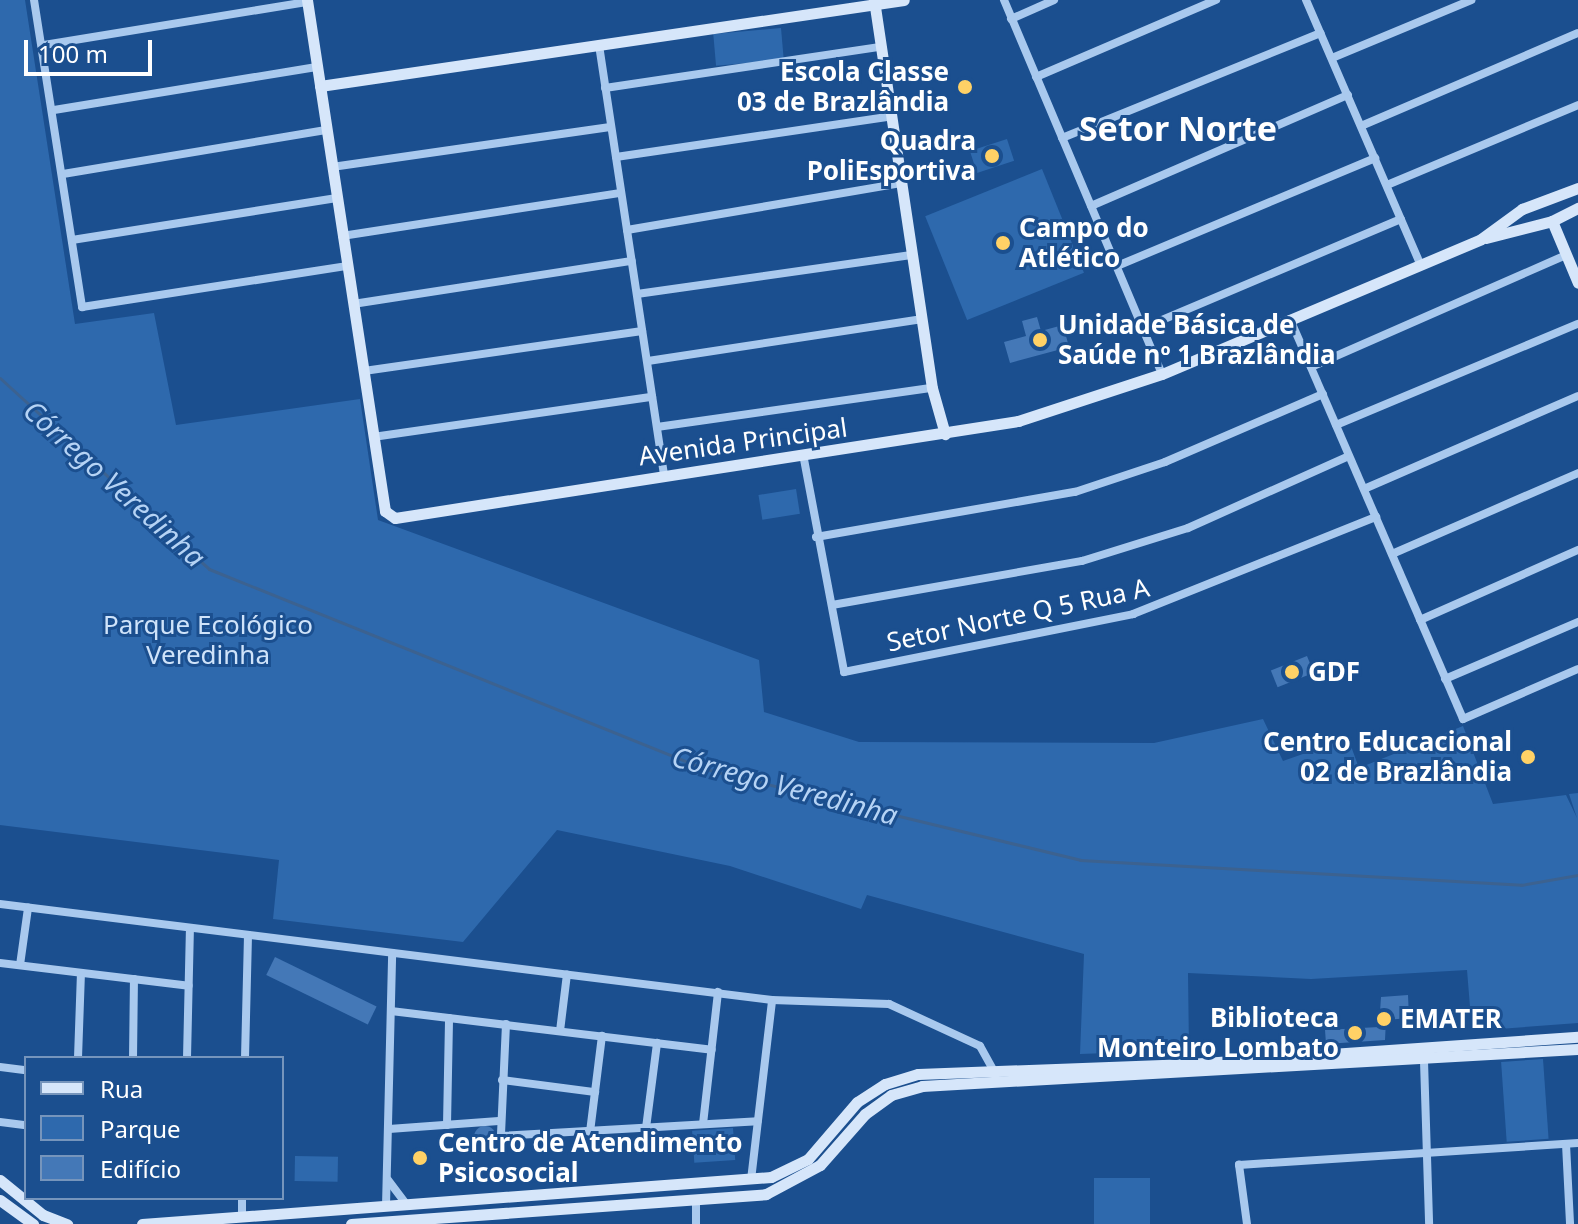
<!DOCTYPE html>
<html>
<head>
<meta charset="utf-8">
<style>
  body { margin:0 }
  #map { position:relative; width:1578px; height:1224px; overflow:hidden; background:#1b4f8f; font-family:"Noto Sans",sans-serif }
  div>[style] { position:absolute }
  .green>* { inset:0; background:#2e69ad; transform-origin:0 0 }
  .stream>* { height:3px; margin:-1.5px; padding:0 1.5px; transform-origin:1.5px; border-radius:1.5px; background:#3c6290 }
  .building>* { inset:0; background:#4478b7; transform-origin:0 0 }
  .round { border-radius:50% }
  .street>* { height:8px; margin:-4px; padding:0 4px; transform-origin:4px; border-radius:4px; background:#a9c9ee }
  .secondary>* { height:11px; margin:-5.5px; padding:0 5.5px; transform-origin:5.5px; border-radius:5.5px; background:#d6e6fa }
  .dots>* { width:22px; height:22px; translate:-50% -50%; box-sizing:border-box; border:4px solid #1b4f8f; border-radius:50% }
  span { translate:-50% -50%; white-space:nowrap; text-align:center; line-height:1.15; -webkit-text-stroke:6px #1b4f8f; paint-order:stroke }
  .poi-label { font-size:26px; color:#fff; font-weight:700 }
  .right { translate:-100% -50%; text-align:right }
  .left { translate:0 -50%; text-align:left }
  .street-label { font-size:26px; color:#fff }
  .park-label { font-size:26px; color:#cfe3fa }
  .water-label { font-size:28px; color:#b5d3f5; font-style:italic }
  .district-label { font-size:34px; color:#fff; font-weight:700 }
  .legend { position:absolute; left:24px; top:1056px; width:260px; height:144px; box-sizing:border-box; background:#1b4f8f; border:2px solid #7695bc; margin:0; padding:10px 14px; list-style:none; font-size:24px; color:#fff }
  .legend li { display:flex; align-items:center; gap:16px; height:40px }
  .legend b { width:40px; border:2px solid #7695bc }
  .scale { position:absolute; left:24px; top:40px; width:128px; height:36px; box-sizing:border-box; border:4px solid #fff; border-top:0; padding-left:10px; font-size:24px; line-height:28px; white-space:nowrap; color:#fff; -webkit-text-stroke:6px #1b4f8f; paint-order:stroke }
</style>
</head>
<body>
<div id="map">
  <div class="green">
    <div style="clip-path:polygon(0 0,25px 0,75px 324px,154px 313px,176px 425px,360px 399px,378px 520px,759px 660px,764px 712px,859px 742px,1154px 743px,1263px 719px,1283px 761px,1348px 738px,1359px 768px,1463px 726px,1493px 804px,1566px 795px,1577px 818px,1569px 794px,1578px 793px,1578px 1023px,1472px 1031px,1467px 970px,1311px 979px,1188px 973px,1189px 1050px,1080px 1054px,1084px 954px,867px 895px,861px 909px,730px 866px,557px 830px,463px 942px,273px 919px,279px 860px,0 825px)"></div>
    <div style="left:781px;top:28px;width:32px;height:68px;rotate:85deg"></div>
    <div style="left:1007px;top:139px;width:23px;height:39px;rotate:72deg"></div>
    <div style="left:1042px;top:169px;width:112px;height:126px;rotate:68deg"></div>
    <div style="left:796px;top:489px;width:25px;height:38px;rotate:81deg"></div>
    <div style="left:1543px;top:1059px;width:80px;height:42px;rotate:86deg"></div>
    <div style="left:733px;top:1128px;width:32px;height:41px;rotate:86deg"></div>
    <div style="left:295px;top:1156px;width:43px;height:25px;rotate:1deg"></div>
    <div style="left:1150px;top:1178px;width:46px;height:56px;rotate:90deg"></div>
  </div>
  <div class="stream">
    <div style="left:0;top:378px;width:283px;rotate:42.4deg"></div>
    <div style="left:209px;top:569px;width:535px;rotate:21.96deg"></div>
    <div style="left:705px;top:769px;width:386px;rotate:13.6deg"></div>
    <div style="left:1080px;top:860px;width:442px;rotate:3.2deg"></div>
    <div style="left:1521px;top:885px;width:58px;rotate:-10deg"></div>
  </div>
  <div class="building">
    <div style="clip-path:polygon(1037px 317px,1041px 331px,1063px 325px,1069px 347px,1010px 363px,1004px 342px,1026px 336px,1022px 321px)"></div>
    <div style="left:1307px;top:656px;width:18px;height:39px;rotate:68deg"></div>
    <div style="left:275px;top:957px;width:113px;height:20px;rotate:26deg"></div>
    <div style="clip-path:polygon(1408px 995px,1409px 1018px,1386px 1020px,1385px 1040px,1326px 1044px,1325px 1030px,1379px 1027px,1381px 997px)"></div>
    <div class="round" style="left:474px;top:1126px;width:22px;height:22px"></div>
  </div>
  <div class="street">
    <div style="left:34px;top:0;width:311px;rotate:81.1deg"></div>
    <div style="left:82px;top:307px;width:267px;rotate:-8.8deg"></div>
    <div style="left:1004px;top:0;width:406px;rotate:67.1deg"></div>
    <div style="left:1306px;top:0;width:288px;rotate:66.6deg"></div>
    <div style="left:1011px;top:19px;width:47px;rotate:-23.8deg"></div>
    <div style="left:44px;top:45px;width:266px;rotate:-9.3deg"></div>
    <div style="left:599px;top:45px;width:435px;rotate:81.4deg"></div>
    <div style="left:1332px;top:58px;width:151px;rotate:-22.6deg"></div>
    <div style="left:1036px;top:77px;width:196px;rotate:-23.2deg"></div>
    <div style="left:605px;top:88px;width:278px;rotate:-8.5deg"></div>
    <div style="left:54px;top:110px;width:266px;rotate:-9.3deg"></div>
    <div style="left:1361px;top:126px;width:236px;rotate:-23.2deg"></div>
    <div style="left:1062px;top:138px;width:279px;rotate:-22.1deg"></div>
    <div style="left:616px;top:157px;width:279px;rotate:-8.4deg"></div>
    <div style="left:332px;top:167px;width:281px;rotate:-8.2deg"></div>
    <div style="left:63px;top:174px;width:268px;rotate:-9.5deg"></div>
    <div style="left:1387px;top:185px;width:207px;rotate:-22.7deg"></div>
    <div style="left:1091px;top:206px;width:280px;rotate:-23.4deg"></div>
    <div style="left:627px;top:230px;width:278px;rotate:-9.7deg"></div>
    <div style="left:342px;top:236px;width:282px;rotate:-8.8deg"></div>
    <div style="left:72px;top:240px;width:268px;rotate:-9deg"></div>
    <div style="left:1117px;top:266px;width:280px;rotate:-22.7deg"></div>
    <div style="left:637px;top:294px;width:277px;rotate:-8.1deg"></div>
    <div style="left:353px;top:304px;width:282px;rotate:-8.8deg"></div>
    <div style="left:1290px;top:319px;width:436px;rotate:66.6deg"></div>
    <div style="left:1463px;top:719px;width:125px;rotate:-23.5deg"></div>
    <div style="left:1143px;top:328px;width:280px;rotate:-22.9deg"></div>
    <div style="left:648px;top:361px;width:276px;rotate:-8.7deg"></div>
    <div style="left:1311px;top:367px;width:279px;rotate:-23.7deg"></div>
    <div style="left:364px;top:371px;width:281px;rotate:-8.2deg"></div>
    <div style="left:1336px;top:425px;width:262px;rotate:-22.7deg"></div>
    <div style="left:657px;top:427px;width:278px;rotate:-8.1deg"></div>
    <div style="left:373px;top:437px;width:282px;rotate:-8.2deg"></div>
    <div style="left:803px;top:454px;width:222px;rotate:79.3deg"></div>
    <div style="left:844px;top:672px;width:295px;rotate:-11.3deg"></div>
    <div style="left:1133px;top:614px;width:262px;rotate:-21.8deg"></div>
    <div style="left:1364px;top:489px;width:233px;rotate:-23.5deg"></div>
    <div style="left:816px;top:537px;width:263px;rotate:-9.9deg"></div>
    <div style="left:1075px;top:492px;width:95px;rotate:-18.4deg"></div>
    <div style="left:1165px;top:462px;width:172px;rotate:-23.3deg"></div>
    <div style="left:1392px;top:554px;width:203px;rotate:-23.5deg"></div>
    <div style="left:832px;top:605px;width:254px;rotate:-10deg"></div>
    <div style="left:1082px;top:561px;width:111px;rotate:-17.3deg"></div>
    <div style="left:1188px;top:528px;width:176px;rotate:-24.1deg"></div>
    <div style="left:1420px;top:620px;width:173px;rotate:-23.9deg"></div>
    <div style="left:1445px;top:679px;width:145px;rotate:-23.2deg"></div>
    <div style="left:0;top:904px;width:778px;rotate:7.09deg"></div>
    <div style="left:772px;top:1000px;width:117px;rotate:2deg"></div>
    <div style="left:889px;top:1004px;width:100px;rotate:24.8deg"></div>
    <div style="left:980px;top:1046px;width:29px;rotate:61deg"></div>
    <div style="left:0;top:963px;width:190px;rotate:6.9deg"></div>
    <div style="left:20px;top:965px;width:58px;rotate:-82deg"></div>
    <div style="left:391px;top:1011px;width:323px;rotate:6.9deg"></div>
    <div style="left:506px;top:1024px;width:112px;rotate:92.6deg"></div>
    <div style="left:501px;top:1136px;width:257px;rotate:-3.3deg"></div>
    <div style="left:560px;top:1031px;width:57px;rotate:-83deg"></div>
    <div style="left:78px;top:1058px;width:85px;rotate:-88deg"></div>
    <div style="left:133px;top:1058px;width:79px;rotate:-89.3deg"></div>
    <div style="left:187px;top:1058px;width:130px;rotate:-88.7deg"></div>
    <div style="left:245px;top:1058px;width:123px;rotate:-88.6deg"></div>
    <div style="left:1424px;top:1061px;width:163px;rotate:88.2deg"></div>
    <div style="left:0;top:1067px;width:26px;rotate:7deg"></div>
    <div style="left:502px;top:1080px;width:94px;rotate:7.4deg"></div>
    <div style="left:0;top:1122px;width:26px;rotate:7deg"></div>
    <div style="left:703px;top:1124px;width:133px;rotate:-83.5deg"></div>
    <div style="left:447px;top:1125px;width:107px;rotate:-88.9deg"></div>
    <div style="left:646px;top:1128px;width:86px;rotate:-82.6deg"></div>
    <div style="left:389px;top:1129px;width:110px;rotate:-4.2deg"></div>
    <div style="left:590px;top:1132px;width:97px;rotate:-82.9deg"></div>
    <div style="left:1566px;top:1144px;width:80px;rotate:87.1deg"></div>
    <div style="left:388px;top:1180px;width:30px;rotate:53deg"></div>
    <div style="left:751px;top:1180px;width:181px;rotate:-83.3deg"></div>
    <div style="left:386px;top:1206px;width:253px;rotate:-88.6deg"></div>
    <div style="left:242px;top:1217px;width:19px;rotate:-90deg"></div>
    <div style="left:696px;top:1224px;width:23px;rotate:-90deg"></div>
    <div style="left:1247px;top:1224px;width:60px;rotate:-97.7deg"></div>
    <div style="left:1239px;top:1165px;width:340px;rotate:-3.7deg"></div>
  </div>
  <div class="secondary">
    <div style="left:307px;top:0;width:517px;rotate:81.32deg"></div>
    <div style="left:385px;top:511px;width:12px;rotate:35deg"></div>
    <div style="left:395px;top:518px;width:631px;rotate:-8.85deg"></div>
    <div style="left:1018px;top:421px;width:151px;rotate:-18.1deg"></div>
    <div style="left:1162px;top:374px;width:346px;rotate:-22.9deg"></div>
    <div style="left:1481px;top:239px;width:51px;rotate:-36.2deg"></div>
    <div style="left:1522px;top:209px;width:60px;rotate:-20.6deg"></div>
    <div style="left:874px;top:0;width:392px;rotate:81.5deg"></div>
    <div style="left:932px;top:388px;width:48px;rotate:74.2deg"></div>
    <div style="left:320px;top:86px;width:590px;rotate:-8.38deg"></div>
    <div style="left:1552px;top:221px;width:67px;rotate:67.2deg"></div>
    <div style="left:1486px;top:238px;width:68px;rotate:-14.4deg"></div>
    <div style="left:1552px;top:221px;width:29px;rotate:-27deg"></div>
    <div style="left:0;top:1180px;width:55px;rotate:39.1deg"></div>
    <div style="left:43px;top:1215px;width:26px;rotate:21deg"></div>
    <div style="left:0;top:1200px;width:41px;rotate:36deg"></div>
    <div style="left:142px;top:1224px;width:631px;rotate:-4.27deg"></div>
    <div style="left:771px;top:1177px;width:41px;rotate:-25.9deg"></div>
    <div style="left:808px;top:1159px;width:75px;rotate:-49.3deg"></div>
    <div style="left:857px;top:1102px;width:33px;rotate:-33deg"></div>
    <div style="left:885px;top:1084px;width:34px;rotate:-17deg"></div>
    <div style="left:918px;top:1074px;width:271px;rotate:-2.1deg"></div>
    <div style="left:1189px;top:1064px;width:390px;rotate:-4deg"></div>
    <div style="left:351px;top:1224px;width:416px;rotate:-4.1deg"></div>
    <div style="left:766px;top:1194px;width:61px;rotate:-28.2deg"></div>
    <div style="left:820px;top:1165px;width:68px;rotate:-48.6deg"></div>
    <div style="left:865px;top:1114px;width:32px;rotate:-36deg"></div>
    <div style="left:891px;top:1095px;width:32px;rotate:-16deg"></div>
    <div style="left:922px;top:1086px;width:657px;rotate:-3.23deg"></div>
  </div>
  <div class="dots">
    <div style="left:965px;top:87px;background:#ffd166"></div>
    <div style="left:992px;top:156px;background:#ffd166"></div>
    <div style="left:1003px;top:243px;background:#ffd166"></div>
    <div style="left:1040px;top:340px;background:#ffd166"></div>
    <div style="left:1292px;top:672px;background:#ffd166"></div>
    <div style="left:1528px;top:757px;background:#ffd166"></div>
    <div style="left:1384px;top:1019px;background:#ffd166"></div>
    <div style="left:1355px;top:1033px;background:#ffd166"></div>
    <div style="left:420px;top:1158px;background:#ffd166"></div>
  </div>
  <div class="poi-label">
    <span class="right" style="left:949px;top:87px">Escola Classe<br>03 de Brazlândia</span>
    <span class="right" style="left:976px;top:156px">Quadra<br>PoliEsportiva</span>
    <span class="left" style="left:1019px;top:243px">Campo do<br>Atlético</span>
    <span class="left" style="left:1058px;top:340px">Unidade Básica de<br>Saúde nº 1 Brazlândia</span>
    <span class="left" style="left:1308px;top:672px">GDF</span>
    <span class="right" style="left:1512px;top:757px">Centro Educacional<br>02 de Brazlândia</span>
    <span class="right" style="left:1339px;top:1033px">Biblioteca<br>Monteiro Lombato</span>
    <span class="left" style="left:1400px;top:1019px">EMATER</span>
    <span class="left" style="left:438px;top:1158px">Centro de Atendimento<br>Psicosocial</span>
  </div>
  <div class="street-label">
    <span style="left:743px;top:442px;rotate:-8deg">Avenida Principal</span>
    <span style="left:1018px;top:615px;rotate:-12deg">Setor Norte Q 5 Rua A</span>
  </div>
  <div class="park-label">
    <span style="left:208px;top:640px">Parque Ecológico<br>Veredinha</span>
  </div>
  <div class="water-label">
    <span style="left:115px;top:483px;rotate:42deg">Córrego Veredinha</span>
    <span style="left:785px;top:785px;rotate:15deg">Córrego Veredinha</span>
  </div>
  <div class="district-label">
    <span style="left:1178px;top:129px">Setor Norte</span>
  </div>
  <ul class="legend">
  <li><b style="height:10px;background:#d6e6fa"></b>Rua</li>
  <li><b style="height:22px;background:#2e69ad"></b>Parque</li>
  <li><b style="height:22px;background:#4478b7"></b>Edifício</li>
  </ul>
  <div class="scale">100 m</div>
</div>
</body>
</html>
